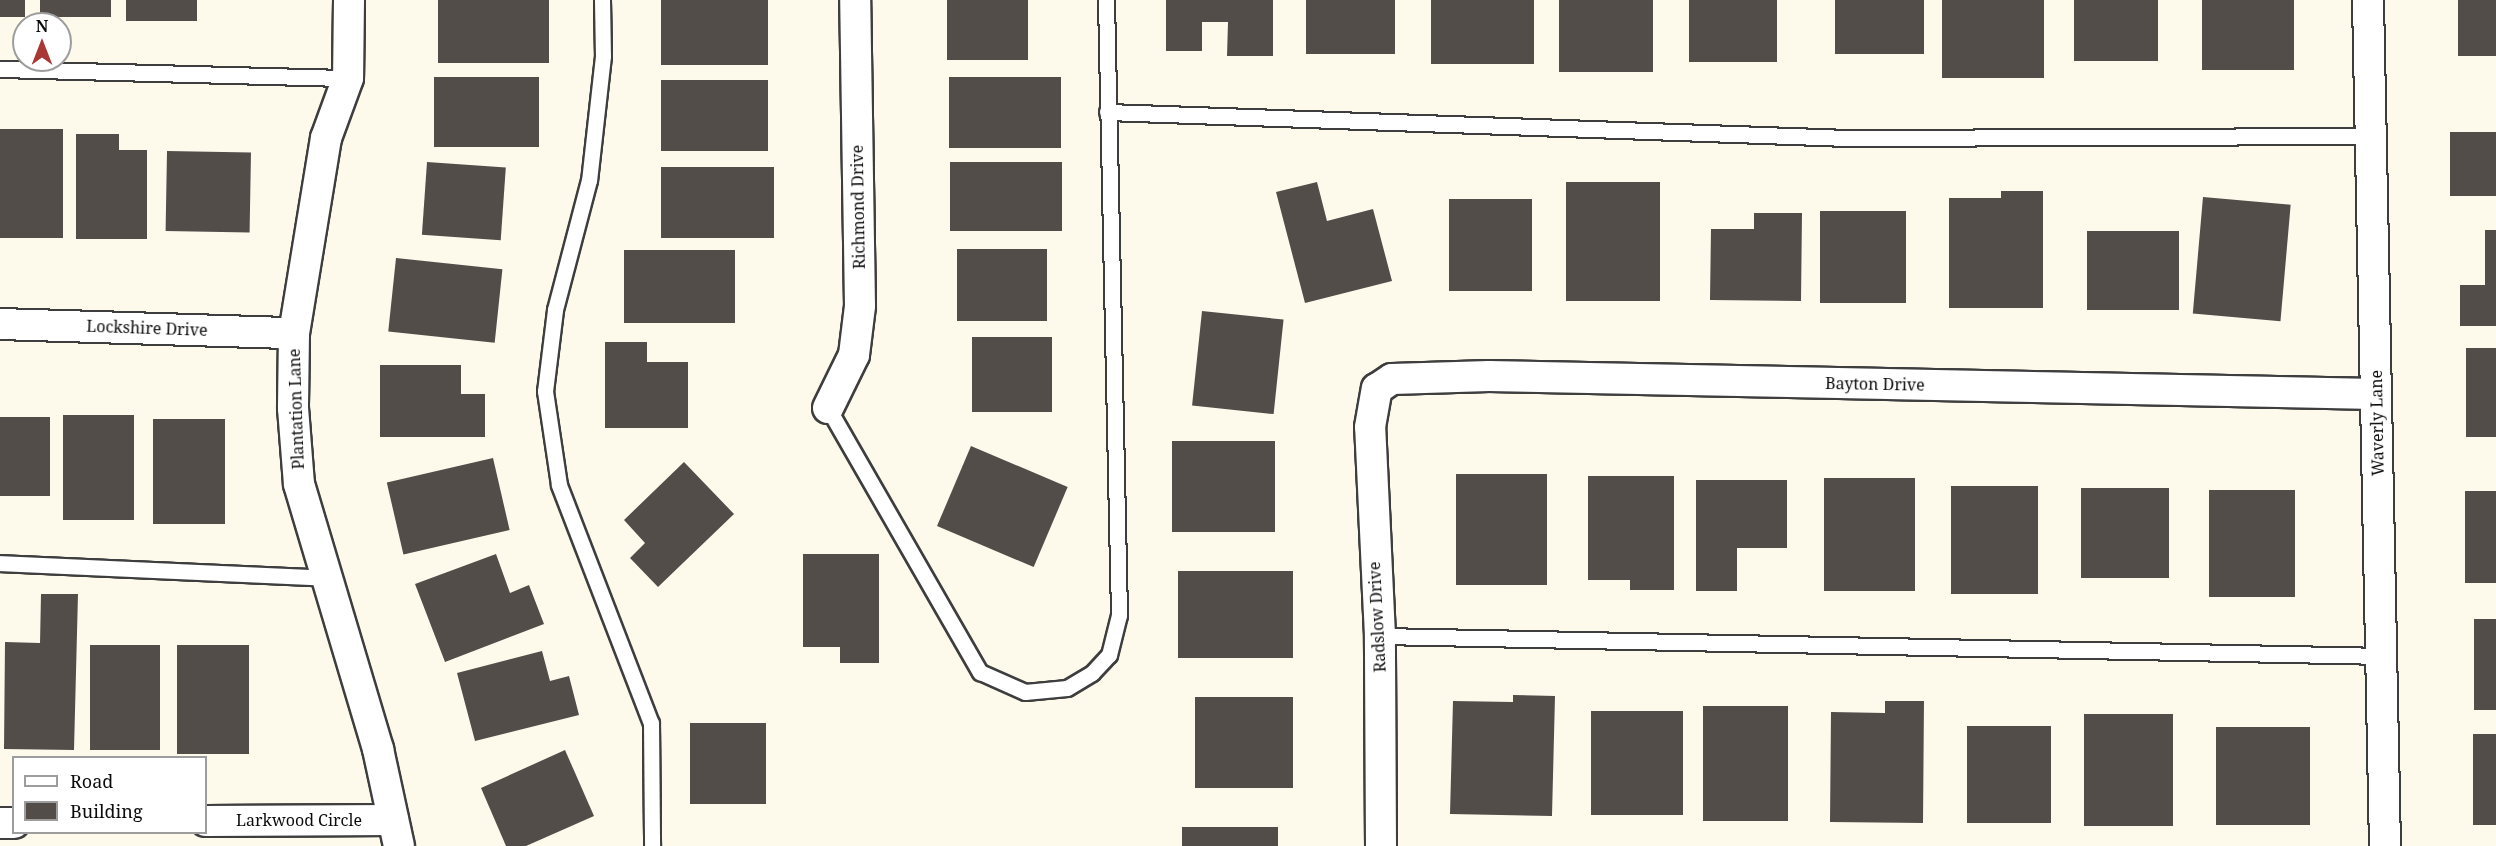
<!DOCTYPE html>
<html>
<head>
<meta charset="utf-8">
<style>
  body { margin:0 }
  #map { position:relative; width:2496px; height:846px; overflow:hidden; background:#fdfaec; font-family:"Noto Serif",serif }
  div>[style] { position:absolute }
  .building>* { inset:0; background:#524d49; transform-origin:0 0 }
  .roads { filter:drop-shadow(2px 0 #3e3e3e) drop-shadow(-2px 0 #3e3e3e) drop-shadow(0 2px #3e3e3e) drop-shadow(0 -2px #3e3e3e) }
  .service>* { height:15px; margin:-7.5px; padding:0 7.5px; transform-origin:7.5px; border-radius:7.5px; background:#fff }
  .minor>* { height:30px; margin:-15px; padding:0 15px; transform-origin:15px; border-radius:15px; background:#fff }
  span { translate:-50% -50%; white-space:nowrap; text-align:center; line-height:1.15; -webkit-text-stroke:6px #fff; paint-order:stroke }
  .street-label { font-size:16px; color:#0b0b0b }
  .legend { position:absolute; left:12px; top:756px; width:195px; height:78px; box-sizing:border-box; background:#fff; border:2px solid #9d9d9d; margin:0; padding:8px 10px; list-style:none; font-size:18px; color:#0b0b0b }
  .legend li { display:flex; align-items:center; gap:12px; height:30px }
  .legend b { width:30px; border:2px solid #9d9d9d }
  .north { position:absolute; left:12px; top:12px; width:60px; height:60px; box-sizing:border-box; background:#fff; border:2px solid #9d9d9d; border-radius:50%; rotate:0deg; font-size:16px; font-weight:700; line-height:24px; text-align:center; color:#0b0b0b }
  .north::after { content:''; display:block; margin:auto; width:21px; height:27px; background:#a93835; clip-path:polygon(50% 0,100% 100%,50% 72%,0 100%) }
</style>
</head>
<body>
<div id="map">
  <div class="building">
    <div style="left:0;top:0;width:25px;height:17px"></div>
    <div style="left:40px;top:0;width:71px;height:17px"></div>
    <div style="left:126px;top:0;width:71px;height:21px"></div>
    <div style="left:438px;top:0;width:111px;height:63px"></div>
    <div style="left:661px;top:0;width:107px;height:65px"></div>
    <div style="left:947px;top:0;width:81px;height:60px"></div>
    <div style="clip-path:polygon(1166px 0,1273px 0,1273px 56px,1227px 56px,1228px 22px,1202px 22px,1202px 51px,1166px 51px)"></div>
    <div style="left:1306px;top:0;width:89px;height:54px"></div>
    <div style="left:1431px;top:0;width:103px;height:64px"></div>
    <div style="left:1559px;top:0;width:94px;height:72px"></div>
    <div style="left:1689px;top:0;width:88px;height:62px"></div>
    <div style="left:1835px;top:0;width:89px;height:54px"></div>
    <div style="left:1942px;top:0;width:102px;height:78px"></div>
    <div style="left:2074px;top:0;width:84px;height:61px"></div>
    <div style="left:2202px;top:0;width:92px;height:70px"></div>
    <div style="left:2458px;top:0;width:38px;height:56px"></div>
    <div style="left:434px;top:77px;width:105px;height:70px"></div>
    <div style="left:949px;top:77px;width:112px;height:71px"></div>
    <div style="left:661px;top:80px;width:107px;height:71px"></div>
    <div style="left:0;top:129px;width:63px;height:109px"></div>
    <div style="left:2496px;top:132px;width:64px;height:46px;rotate:90deg"></div>
    <div style="clip-path:polygon(76px 134px,119px 134px,119px 150px,147px 150px,147px 239px,76px 239px)"></div>
    <div style="left:167px;top:151px;width:84px;height:80px;rotate:1deg"></div>
    <div style="left:427px;top:162px;width:79px;height:73px;rotate:4deg"></div>
    <div style="left:950px;top:162px;width:112px;height:69px"></div>
    <div style="left:661px;top:167px;width:113px;height:71px"></div>
    <div style="clip-path:polygon(1317px 182px,1327px 221px,1373px 209px,1392px 281px,1305px 303px,1276px 192px)"></div>
    <div style="left:1566px;top:182px;width:94px;height:119px"></div>
    <div style="clip-path:polygon(2001px 191px,2043px 191px,2043px 308px,1949px 308px,1949px 198px,2001px 198px)"></div>
    <div style="left:2203px;top:197px;width:88px;height:117px;rotate:5deg"></div>
    <div style="left:1449px;top:199px;width:83px;height:92px"></div>
    <div style="left:1820px;top:211px;width:86px;height:92px"></div>
    <div style="clip-path:polygon(1754px 213px,1802px 213px,1801px 301px,1710px 300px,1711px 229px,1754px 229px)"></div>
    <div style="clip-path:polygon(2485px 230px,2496px 230px,2496px 326px,2460px 326px,2460px 285px,2485px 285px)"></div>
    <div style="left:2087px;top:231px;width:92px;height:79px"></div>
    <div style="left:957px;top:249px;width:90px;height:72px"></div>
    <div style="left:624px;top:250px;width:111px;height:73px"></div>
    <div style="left:396px;top:258px;width:107px;height:74px;rotate:6deg"></div>
    <div style="left:1202px;top:311px;width:82px;height:95px;rotate:6deg"></div>
    <div style="left:972px;top:337px;width:80px;height:75px"></div>
    <div style="clip-path:polygon(605px 342px,647px 342px,647px 362px,688px 362px,688px 428px,605px 428px)"></div>
    <div style="left:2466px;top:348px;width:30px;height:89px"></div>
    <div style="clip-path:polygon(380px 365px,461px 365px,461px 394px,485px 394px,485px 437px,380px 437px)"></div>
    <div style="left:63px;top:415px;width:71px;height:105px"></div>
    <div style="left:0;top:417px;width:50px;height:79px"></div>
    <div style="left:153px;top:419px;width:72px;height:105px"></div>
    <div style="left:1172px;top:441px;width:103px;height:91px"></div>
    <div style="left:971px;top:446px;width:105px;height:87px;rotate:23deg"></div>
    <div style="left:493px;top:458px;width:74px;height:109px;rotate:77deg"></div>
    <div style="clip-path:polygon(684px 462px,734px 514px,658px 587px,630px 558px,645px 543px,624px 520px)"></div>
    <div style="left:1456px;top:474px;width:91px;height:111px"></div>
    <div style="clip-path:polygon(1588px 476px,1674px 476px,1674px 590px,1630px 590px,1630px 580px,1588px 580px)"></div>
    <div style="left:1824px;top:478px;width:91px;height:113px"></div>
    <div style="clip-path:polygon(1696px 480px,1787px 480px,1787px 548px,1737px 548px,1737px 591px,1696px 591px)"></div>
    <div style="left:1951px;top:486px;width:87px;height:108px"></div>
    <div style="left:2081px;top:488px;width:88px;height:90px"></div>
    <div style="left:2209px;top:490px;width:86px;height:107px"></div>
    <div style="left:2465px;top:491px;width:31px;height:92px"></div>
    <div style="clip-path:polygon(496px 554px,510px 593px,529px 585px,544px 624px,445px 662px,415px 584px)"></div>
    <div style="clip-path:polygon(803px 554px,879px 554px,879px 663px,840px 663px,840px 647px,803px 647px)"></div>
    <div style="left:1178px;top:571px;width:115px;height:87px"></div>
    <div style="clip-path:polygon(41px 594px,78px 594px,74px 750px,4px 749px,5px 642px,40px 643px)"></div>
    <div style="left:2474px;top:619px;width:22px;height:91px"></div>
    <div style="left:90px;top:645px;width:70px;height:105px"></div>
    <div style="left:177px;top:645px;width:72px;height:109px"></div>
    <div style="clip-path:polygon(542px 651px,550px 681px,569px 676px,579px 715px,475px 741px,457px 673px)"></div>
    <div style="clip-path:polygon(1513px 695px,1555px 696px,1552px 816px,1450px 814px,1453px 701px,1513px 702px)"></div>
    <div style="left:1195px;top:697px;width:98px;height:91px"></div>
    <div style="clip-path:polygon(1885px 701px,1924px 701px,1923px 823px,1830px 822px,1831px 712px,1885px 713px)"></div>
    <div style="left:1703px;top:706px;width:85px;height:115px"></div>
    <div style="left:1591px;top:711px;width:92px;height:104px"></div>
    <div style="left:2084px;top:714px;width:89px;height:112px"></div>
    <div style="left:690px;top:723px;width:76px;height:81px"></div>
    <div style="left:1967px;top:726px;width:84px;height:97px"></div>
    <div style="left:2216px;top:727px;width:94px;height:98px"></div>
    <div style="left:2473px;top:734px;width:23px;height:91px"></div>
    <div style="clip-path:polygon(565px 750px,594px 816px,526px 846px,506px 846px,481px 788px)"></div>
    <div style="left:1182px;top:827px;width:96px;height:19px"></div>
  </div>
  <div class="roads">
    <div class="service">
      <div style="left:602px;top:0;width:56px;rotate:89deg"></div>
      <div style="left:603px;top:56px;width:125px;rotate:96.4deg"></div>
      <div style="left:589px;top:180px;width:134px;rotate:104.7deg"></div>
      <div style="left:555px;top:310px;width:82px;rotate:97deg"></div>
      <div style="left:545px;top:391px;width:95px;rotate:81.5deg"></div>
      <div style="left:559px;top:485px;width:255px;rotate:68.9deg"></div>
      <div style="left:651px;top:723px;width:123px;rotate:89.5deg"></div>
      <div style="left:0;top:69px;width:348px;rotate:1.5deg"></div>
      <div style="left:1107px;top:112px;width:740px;rotate:2.01deg"></div>
      <div style="left:1847px;top:138px;width:524px;rotate:-0.22deg"></div>
      <div style="left:828px;top:408px;width:305px;rotate:60.1deg"></div>
      <div style="left:980px;top:672px;width:49px;rotate:24deg"></div>
      <div style="left:1025px;top:692px;width:42px;rotate:-5.4deg"></div>
      <div style="left:1067px;top:688px;width:29px;rotate:-31deg"></div>
      <div style="left:1092px;top:673px;width:25px;rotate:-47deg"></div>
      <div style="left:1109px;top:655px;width:41px;rotate:-76deg"></div>
      <div style="left:1119px;top:615px;width:615px;rotate:-91.21deg"></div>
      <div style="left:0;top:563px;width:325px;rotate:2.6deg"></div>
      <div style="left:1380px;top:636px;width:1003px;rotate:1.14deg"></div>
    </div>
    <div class="minor">
      <div style="left:349px;top:0;width:78px;rotate:90.7deg"></div>
      <div style="left:348px;top:78px;width:64px;rotate:110.1deg"></div>
      <div style="left:326px;top:138px;width:198px;rotate:99.3deg"></div>
      <div style="left:294px;top:333px;width:75px;rotate:90.8deg"></div>
      <div style="left:293px;top:408px;width:76px;rotate:85.5deg"></div>
      <div style="left:299px;top:484px;width:277px;rotate:73.4deg"></div>
      <div style="left:378px;top:749px;width:99px;rotate:77.8deg"></div>
      <div style="left:2368px;top:0;width:846px;rotate:88.85deg"></div>
      <div style="left:0;top:324px;width:294px;rotate:1.8deg"></div>
      <div style="left:828px;top:408px;width:59px;rotate:-63.9deg"></div>
      <div style="left:854px;top:355px;width:49px;rotate:-83deg"></div>
      <div style="left:860px;top:306px;width:306px;rotate:-90.9deg"></div>
      <div style="left:206px;top:821px;width:187px;rotate:-0.3deg"></div>
      <div style="left:0;top:823px;width:14px"></div>
      <div style="left:1381px;top:846px;width:210px;rotate:-90.3deg"></div>
      <div style="left:1380px;top:636px;width:209px;rotate:-92.7deg"></div>
      <div style="left:1370px;top:427px;width:39px;rotate:-80deg"></div>
      <div style="left:1377px;top:389px;width:18px;rotate:-34deg"></div>
      <div style="left:1392px;top:379px;width:97px;rotate:-1.8deg"></div>
      <div style="left:1489px;top:376px;width:887px;rotate:1.16deg"></div>
    </div>
  </div>
  <div class="street-label">
    <span style="left:858px;top:207px;rotate:-91deg">Richmond Drive</span>
    <span style="left:147px;top:328px;rotate:2deg">Lockshire Drive</span>
    <span style="left:1875px;top:384px;rotate:1deg">Bayton Drive</span>
    <span style="left:296px;top:409px;rotate:-92deg">Plantation Lane</span>
    <span style="left:2377px;top:423px;rotate:-91deg">Waverly Lane</span>
    <span style="left:1377px;top:617px;rotate:-93deg">Radslow Drive</span>
    <span style="left:299px;top:820px">Larkwood Circle</span>
  </div>
  <ul class="legend">
  <li><b style="height:8px;background:#fff"></b>Road</li>
  <li><b style="height:16px;background:#524d49"></b>Building</li>
  </ul>
  <div class="north">N</div>
</div>
</body>
</html>
